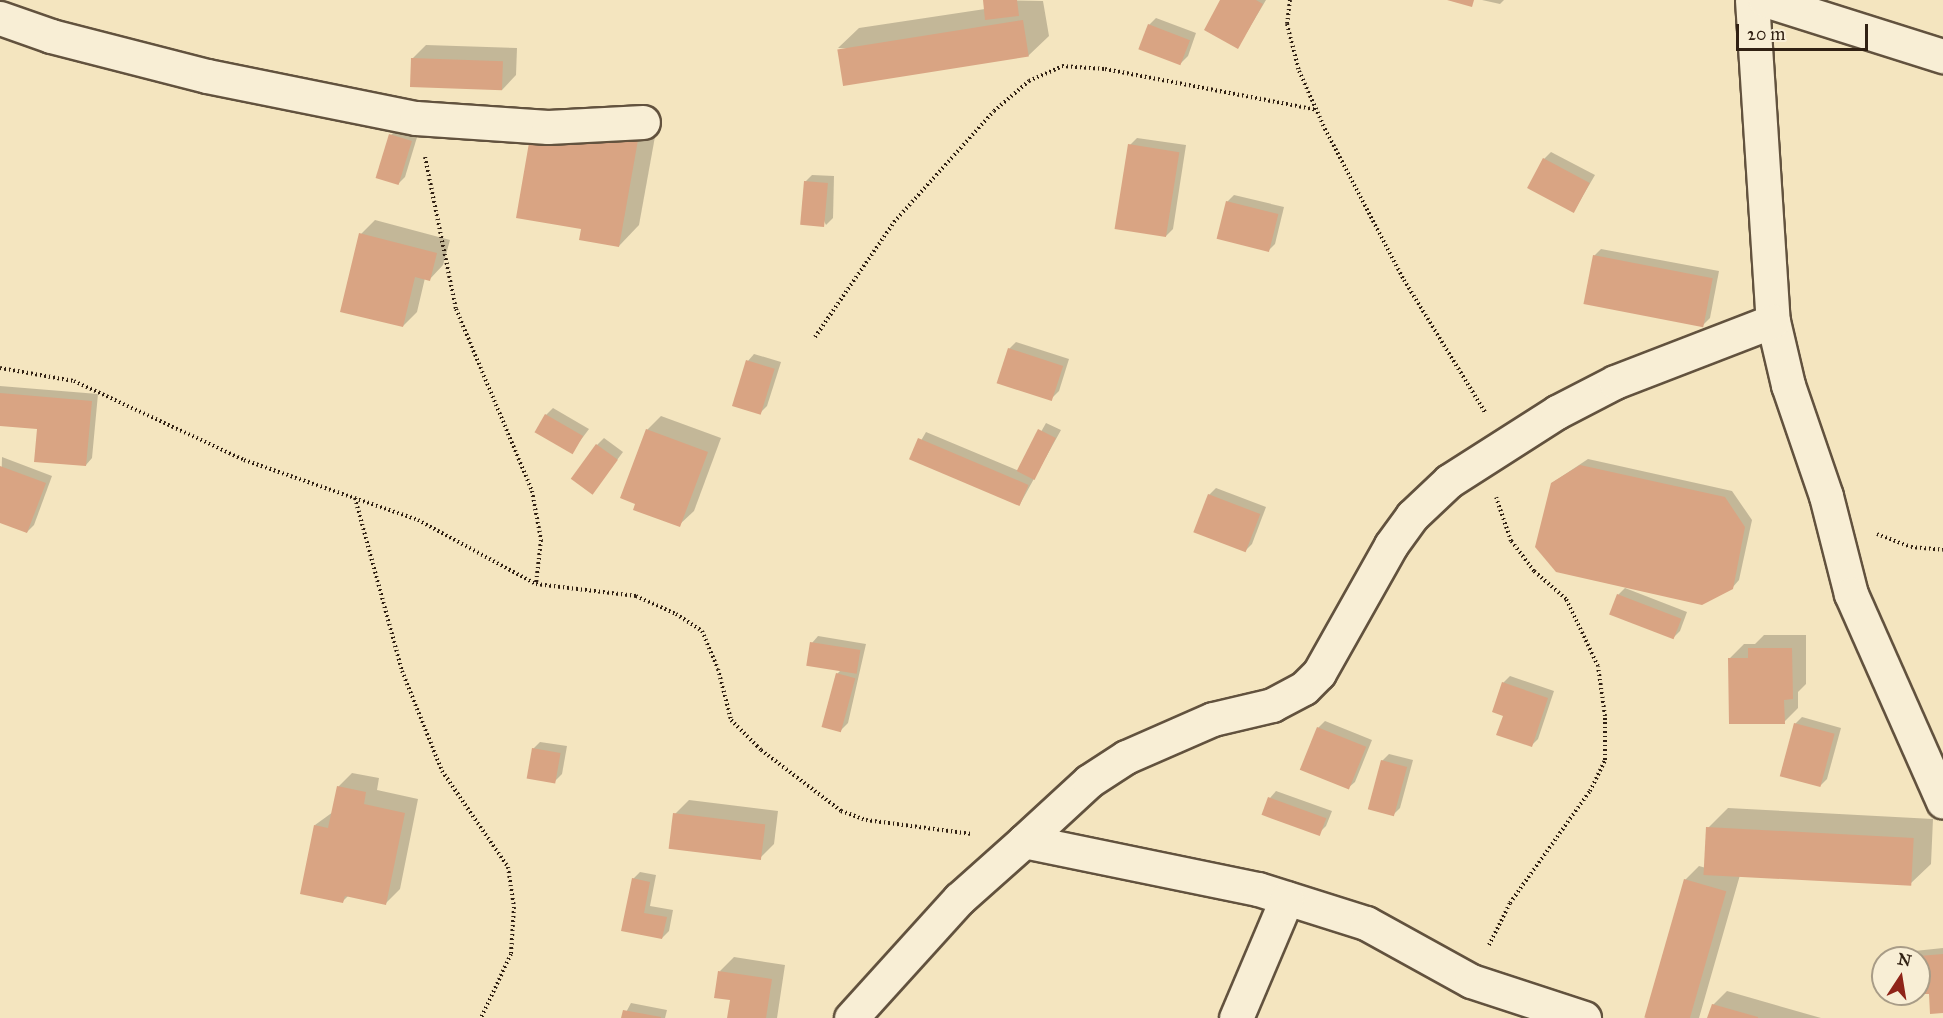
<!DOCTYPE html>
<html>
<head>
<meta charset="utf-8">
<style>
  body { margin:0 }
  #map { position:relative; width:1943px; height:1018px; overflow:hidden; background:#f4e5bf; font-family:"IM FELL Great Primer",serif }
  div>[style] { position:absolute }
  .shadow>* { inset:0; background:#0003 }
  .building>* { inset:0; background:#d9a483; transform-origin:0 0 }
  .path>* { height:4px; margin-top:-2px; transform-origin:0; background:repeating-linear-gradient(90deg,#312113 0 1.5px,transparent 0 4.5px) }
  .roads { filter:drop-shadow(2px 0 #62523e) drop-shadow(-2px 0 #62523e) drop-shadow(0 2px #62523e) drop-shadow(0 -2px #62523e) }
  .minor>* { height:33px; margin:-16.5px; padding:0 16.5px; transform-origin:16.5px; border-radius:16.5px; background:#f8eed5 }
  span { translate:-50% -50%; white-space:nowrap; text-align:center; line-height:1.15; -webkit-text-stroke:4.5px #f8eed5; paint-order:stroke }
  .north { position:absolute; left:1871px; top:946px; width:60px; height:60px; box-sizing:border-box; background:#f8eed5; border:2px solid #a89c87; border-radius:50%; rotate:12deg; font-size:16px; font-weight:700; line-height:24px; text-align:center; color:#312113 }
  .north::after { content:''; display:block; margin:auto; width:21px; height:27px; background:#8f2418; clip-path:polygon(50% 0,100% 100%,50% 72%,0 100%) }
  .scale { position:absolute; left:1736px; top:24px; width:132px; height:27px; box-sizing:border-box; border:3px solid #312113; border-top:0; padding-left:8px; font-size:18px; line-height:21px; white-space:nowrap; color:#312113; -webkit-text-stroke:4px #f8eed5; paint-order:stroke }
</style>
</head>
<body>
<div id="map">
  <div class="shadow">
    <div style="clip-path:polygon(984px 0,1043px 1px,1049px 36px,1028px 56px,838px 48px,859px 28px,985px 9px)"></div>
    <div style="clip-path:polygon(1222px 0,1266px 0,1238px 47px)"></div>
    <div style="clip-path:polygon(1482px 0,1504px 0,1500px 4px)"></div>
    <div style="clip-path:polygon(1156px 18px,1196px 33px,1188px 56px,1181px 63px,1149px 25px)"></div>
    <div style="clip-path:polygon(426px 45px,517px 48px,516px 75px,502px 90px,412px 59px)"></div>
    <div style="clip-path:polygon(585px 114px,658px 120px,639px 225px,619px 246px,583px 228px)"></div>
    <div style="clip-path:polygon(398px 128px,418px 134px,405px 177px,398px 184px,391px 135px)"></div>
    <div style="clip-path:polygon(1137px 138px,1186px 145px,1173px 229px,1166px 236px,1130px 145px)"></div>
    <div style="clip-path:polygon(1551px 152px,1595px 175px,1574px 211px,1544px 159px)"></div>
    <div style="clip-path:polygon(812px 175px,834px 176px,833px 218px,826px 225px,805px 182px)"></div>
    <div style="clip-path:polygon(1234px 195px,1284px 207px,1275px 244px,1268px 251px,1227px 202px)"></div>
    <div style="clip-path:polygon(375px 220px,450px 240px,443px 265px,429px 280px,425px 278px,417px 312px,403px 326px,361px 234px)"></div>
    <div style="clip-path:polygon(1601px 249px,1719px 271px,1710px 318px,1703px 325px,1594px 256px)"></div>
    <div style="clip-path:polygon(1016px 342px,1069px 359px,1059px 391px,1052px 398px,1009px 349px)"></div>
    <div style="clip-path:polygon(754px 354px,781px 362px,767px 406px,760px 413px,748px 361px)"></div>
    <div style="clip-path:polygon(0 386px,98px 394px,92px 458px,86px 465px,39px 427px,0 424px)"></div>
    <div style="clip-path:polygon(553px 408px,589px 429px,571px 453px,546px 415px)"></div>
    <div style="clip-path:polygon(661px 416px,721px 438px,694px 511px,679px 525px,647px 430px)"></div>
    <div style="clip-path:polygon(1046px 423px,1061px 430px,1020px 504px,911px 458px,926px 432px,1019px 471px)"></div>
    <div style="clip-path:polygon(604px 438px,623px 452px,593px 492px,597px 445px)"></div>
    <div style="clip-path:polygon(2px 457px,52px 476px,34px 525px,27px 532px,0 522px)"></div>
    <div style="clip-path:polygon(1588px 459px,1732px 491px,1752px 520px,1739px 580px,1732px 588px,1552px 483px)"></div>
    <div style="clip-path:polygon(1216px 488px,1266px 507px,1252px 544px,1245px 551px,1209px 495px)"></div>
    <div style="clip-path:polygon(1625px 588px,1687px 612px,1680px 631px,1673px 638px,1618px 595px)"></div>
    <div style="clip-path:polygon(1764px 635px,1806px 635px,1806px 684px,1798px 692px,1798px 708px,1784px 722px,1730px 658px,1744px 644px,1755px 644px)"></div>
    <div style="clip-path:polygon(818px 636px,866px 644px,848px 723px,841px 730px,837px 674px,841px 670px,812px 643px)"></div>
    <div style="clip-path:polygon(1510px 676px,1554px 691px,1538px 739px,1531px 746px,1505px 715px,1503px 683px)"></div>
    <div style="clip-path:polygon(1802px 717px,1841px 728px,1827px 779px,1820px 786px,1795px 724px)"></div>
    <div style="clip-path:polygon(1325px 721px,1372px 740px,1355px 782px,1348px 788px,1318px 728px)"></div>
    <div style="clip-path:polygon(540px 742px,567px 746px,562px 774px,555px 781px,533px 749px)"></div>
    <div style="clip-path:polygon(1389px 754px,1413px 760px,1400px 808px,1393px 815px,1382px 761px)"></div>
    <div style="clip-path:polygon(352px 773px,379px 778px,377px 790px,418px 799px,400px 889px,386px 903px,349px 895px,343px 901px,315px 825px,333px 812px,338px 787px)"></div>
    <div style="clip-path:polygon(1276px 791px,1332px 811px,1326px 826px,1319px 833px,1270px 798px)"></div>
    <div style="clip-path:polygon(689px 800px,778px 811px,774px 844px,760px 858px,675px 814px)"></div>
    <div style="clip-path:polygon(1728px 808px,1933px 819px,1931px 864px,1910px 884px,1740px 875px,1699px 1018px,1647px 1018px,1685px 880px,1699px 866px,1706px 868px,1708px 828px)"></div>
    <div style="clip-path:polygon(640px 872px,656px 875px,650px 906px,673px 910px,669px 931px,662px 938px,623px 930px,633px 879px)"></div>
    <div style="clip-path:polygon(1943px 948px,1943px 1012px,1930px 992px,1919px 993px,1919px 958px,1899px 958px,1905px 952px)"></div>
    <div style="clip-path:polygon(734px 957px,785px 965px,777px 1018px,728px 1018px,731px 999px,720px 971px)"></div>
    <div style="clip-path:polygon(1727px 991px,1821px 1018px,1709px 1018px,1713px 1005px)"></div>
    <div style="clip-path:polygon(631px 1003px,667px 1010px,665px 1018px,623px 1018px)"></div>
  </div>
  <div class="building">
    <div style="clip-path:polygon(983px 0,1017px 0,1019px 16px,985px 20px)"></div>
    <div style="clip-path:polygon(1220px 0,1256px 0,1263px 4px,1238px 49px,1204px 30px)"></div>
    <div style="clip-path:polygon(1447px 0,1474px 0,1472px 7px)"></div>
    <div style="left:1023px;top:20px;width:37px;height:188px;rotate:81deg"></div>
    <div style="left:1148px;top:24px;width:45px;height:27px;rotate:21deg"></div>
    <div style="left:411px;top:58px;width:92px;height:29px;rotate:2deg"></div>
    <div style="clip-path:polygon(590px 132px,638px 140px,619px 247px,579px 240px,581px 229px,516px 218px,530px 137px)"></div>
    <div style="left:389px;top:134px;width:24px;height:46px;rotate:17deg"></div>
    <div style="left:1128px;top:144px;width:52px;height:86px;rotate:9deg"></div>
    <div style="left:1543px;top:158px;width:53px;height:34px;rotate:28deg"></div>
    <div style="left:804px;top:181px;width:24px;height:44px;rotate:5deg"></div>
    <div style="left:1226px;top:201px;width:54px;height:39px;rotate:14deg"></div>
    <div style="clip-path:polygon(359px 233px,437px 253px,430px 281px,415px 277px,403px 327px,340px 312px)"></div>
    <div style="left:1593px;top:255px;width:122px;height:50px;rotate:11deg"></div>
    <div style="left:1008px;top:348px;width:58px;height:37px;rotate:18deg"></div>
    <div style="left:746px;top:360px;width:30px;height:48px;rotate:17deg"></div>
    <div style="clip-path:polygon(0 393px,92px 401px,86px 466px,34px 462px,37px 429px,0 426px)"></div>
    <div style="left:545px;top:414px;width:44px;height:21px;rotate:30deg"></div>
    <div style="clip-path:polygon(646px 429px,708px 452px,680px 527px,633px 510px,635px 504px,620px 498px)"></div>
    <div style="left:1038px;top:429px;width:20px;height:47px;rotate:27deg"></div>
    <div style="left:918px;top:438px;width:120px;height:23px;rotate:23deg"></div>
    <div style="left:596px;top:444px;width:27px;height:43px;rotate:36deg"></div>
    <div style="clip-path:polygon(1580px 465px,1725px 497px,1745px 527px,1733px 589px,1702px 605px,1556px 572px,1535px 547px,1551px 483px)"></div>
    <div style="clip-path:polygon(0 466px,46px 483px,27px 533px,0 523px)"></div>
    <div style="left:1208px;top:494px;width:56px;height:41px;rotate:21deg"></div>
    <div style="left:1617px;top:594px;width:69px;height:22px;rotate:21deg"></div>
    <div style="left:810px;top:642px;width:51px;height:24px;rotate:9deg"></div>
    <div style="clip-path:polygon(1748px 648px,1792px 648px,1793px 699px,1784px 700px,1785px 724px,1729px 724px,1728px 658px,1748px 658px)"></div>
    <div style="left:836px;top:673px;width:20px;height:56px;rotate:15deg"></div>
    <div style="clip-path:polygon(1502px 682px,1548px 698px,1532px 747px,1496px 735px,1503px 716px,1492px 712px)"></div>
    <div style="left:1794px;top:723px;width:42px;height:55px;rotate:15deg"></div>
    <div style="left:1317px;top:727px;width:53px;height:46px;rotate:22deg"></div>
    <div style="left:532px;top:748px;width:29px;height:31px;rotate:10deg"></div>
    <div style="left:1381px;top:760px;width:27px;height:51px;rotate:15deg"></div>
    <div style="clip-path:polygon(337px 786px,366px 792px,364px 804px,405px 813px,386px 905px,345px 896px,343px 903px,300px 894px,314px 825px,328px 828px)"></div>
    <div style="left:1268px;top:797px;width:62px;height:19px;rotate:20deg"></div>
    <div style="left:673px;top:813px;width:93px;height:36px;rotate:7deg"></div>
    <div style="left:1706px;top:827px;width:208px;height:48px;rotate:3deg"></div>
    <div style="clip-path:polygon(632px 878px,650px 882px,644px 913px,667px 917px,662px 939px,621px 931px)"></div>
    <div style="left:1684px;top:879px;width:44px;height:144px;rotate:16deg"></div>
    <div style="clip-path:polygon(1943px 954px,1943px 1013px,1930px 1014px,1929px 994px,1919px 994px,1919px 956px)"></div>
    <div style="clip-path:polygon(718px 971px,772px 979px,766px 1018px,727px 1018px,730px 1000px,714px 998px)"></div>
    <div style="clip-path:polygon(1712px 1004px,1758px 1017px,1758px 1018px,1707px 1018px)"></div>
    <div style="clip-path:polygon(623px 1010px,661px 1017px,661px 1018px,621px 1018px)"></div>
  </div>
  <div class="path">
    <div style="left:1290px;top:0;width:24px;rotate:97deg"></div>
    <div style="left:1287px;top:24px;width:49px;rotate:75.7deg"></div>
    <div style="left:1299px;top:71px;width:64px;rotate:65.9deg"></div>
    <div style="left:1325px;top:129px;width:170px;rotate:62.4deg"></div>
    <div style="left:1404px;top:280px;width:155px;rotate:58.5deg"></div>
    <div style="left:425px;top:157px;width:155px;rotate:78.5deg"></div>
    <div style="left:456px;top:309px;width:197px;rotate:67.3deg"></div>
    <div style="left:532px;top:491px;width:50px;rotate:79.6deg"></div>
    <div style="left:541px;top:540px;width:44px;rotate:96.5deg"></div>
    <div style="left:815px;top:337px;width:140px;rotate:-55.5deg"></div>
    <div style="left:894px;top:222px;width:149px;rotate:-48deg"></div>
    <div style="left:994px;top:111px;width:46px;rotate:-40.6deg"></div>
    <div style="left:1029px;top:81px;width:36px;rotate:-24deg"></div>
    <div style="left:1062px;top:66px;width:43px;rotate:4deg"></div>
    <div style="left:1105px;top:69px;width:216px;rotate:10.9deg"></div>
    <div style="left:0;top:368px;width:75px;rotate:10deg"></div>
    <div style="left:74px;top:381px;width:187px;rotate:24.9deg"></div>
    <div style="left:244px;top:460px;width:184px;rotate:19deg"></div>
    <div style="left:418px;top:520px;width:134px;rotate:28.5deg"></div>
    <div style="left:536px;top:584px;width:101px;rotate:6.8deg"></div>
    <div style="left:636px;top:596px;width:44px;rotate:24.2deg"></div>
    <div style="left:676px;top:614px;width:31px;rotate:33deg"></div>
    <div style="left:702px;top:631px;width:41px;rotate:67.2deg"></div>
    <div style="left:718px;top:669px;width:53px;rotate:75.7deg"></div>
    <div style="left:731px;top:720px;width:42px;rotate:45deg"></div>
    <div style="left:761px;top:750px;width:101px;rotate:37.3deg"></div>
    <div style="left:841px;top:811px;width:27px;rotate:20deg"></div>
    <div style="left:866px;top:820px;width:107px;rotate:7.5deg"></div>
    <div style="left:355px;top:498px;width:179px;rotate:74.8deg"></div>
    <div style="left:402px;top:671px;width:108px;rotate:68.2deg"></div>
    <div style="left:442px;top:771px;width:116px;rotate:55.5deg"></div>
    <div style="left:508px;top:867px;width:40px;rotate:81.5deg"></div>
    <div style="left:514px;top:907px;width:47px;rotate:93.7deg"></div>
    <div style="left:511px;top:954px;width:71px;rotate:115.1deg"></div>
    <div style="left:1877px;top:534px;width:36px;rotate:21deg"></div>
    <div style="left:1911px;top:547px;width:32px;rotate:5deg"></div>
    <div style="left:1489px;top:945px;width:47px;rotate:-63.4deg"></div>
    <div style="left:1510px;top:903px;width:138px;rotate:-54.5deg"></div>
    <div style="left:1590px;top:791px;width:34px;rotate:-64deg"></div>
    <div style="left:1605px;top:760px;width:44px;rotate:-90deg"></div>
    <div style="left:1605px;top:716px;width:50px;rotate:-98deg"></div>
    <div style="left:1598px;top:666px;width:74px;rotate:-115.5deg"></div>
    <div style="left:1566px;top:599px;width:43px;rotate:-138.8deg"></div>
    <div style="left:1534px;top:571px;width:38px;rotate:-127deg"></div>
    <div style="left:1511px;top:541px;width:46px;rotate:-108.8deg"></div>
  </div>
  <div class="roads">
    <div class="minor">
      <div style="left:1752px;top:0;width:322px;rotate:86.3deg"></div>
      <div style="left:1773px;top:321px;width:66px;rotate:76.8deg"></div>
      <div style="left:1788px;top:385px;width:117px;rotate:71.1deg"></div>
      <div style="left:1826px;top:496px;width:101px;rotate:75.7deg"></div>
      <div style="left:1851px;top:594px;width:227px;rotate:66.1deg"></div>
      <div style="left:1765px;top:0;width:187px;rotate:17.5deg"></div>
      <div style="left:0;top:18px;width:54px;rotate:19.4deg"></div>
      <div style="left:51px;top:36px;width:161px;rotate:14.4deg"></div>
      <div style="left:207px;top:76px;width:213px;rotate:11.4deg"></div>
      <div style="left:416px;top:118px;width:132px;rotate:3.9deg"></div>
      <div style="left:548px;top:127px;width:95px;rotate:-3deg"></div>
      <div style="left:1024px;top:841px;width:88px;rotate:-42.7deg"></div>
      <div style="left:1089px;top:781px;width:44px;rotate:-33deg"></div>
      <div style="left:1126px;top:757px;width:95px;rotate:-23.6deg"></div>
      <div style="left:1213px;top:719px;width:61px;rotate:-13.3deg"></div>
      <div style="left:1272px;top:705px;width:36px;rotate:-28deg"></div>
      <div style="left:1304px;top:688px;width:21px;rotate:-45deg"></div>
      <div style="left:1319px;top:673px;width:147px;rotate:-60.6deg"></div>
      <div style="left:1391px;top:545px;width:36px;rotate:-54deg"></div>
      <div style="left:1412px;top:516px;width:51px;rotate:-43.4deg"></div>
      <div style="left:1449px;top:481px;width:128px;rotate:-32.6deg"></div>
      <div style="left:1557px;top:412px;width:65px;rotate:-27.3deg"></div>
      <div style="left:1615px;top:382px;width:169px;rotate:-21.1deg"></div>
      <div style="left:851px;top:1018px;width:161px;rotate:-47.8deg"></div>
      <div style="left:959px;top:899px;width:87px;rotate:-41.7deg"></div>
      <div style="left:1024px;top:841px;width:239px;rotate:11.6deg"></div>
      <div style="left:1258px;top:889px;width:113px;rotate:17.5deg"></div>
      <div style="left:1366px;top:923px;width:120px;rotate:28.9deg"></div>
      <div style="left:1471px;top:981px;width:119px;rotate:18.1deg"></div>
      <div style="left:1236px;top:1018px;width:130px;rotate:-67deg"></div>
    </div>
  </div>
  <div class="north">N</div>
  <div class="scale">20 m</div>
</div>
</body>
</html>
